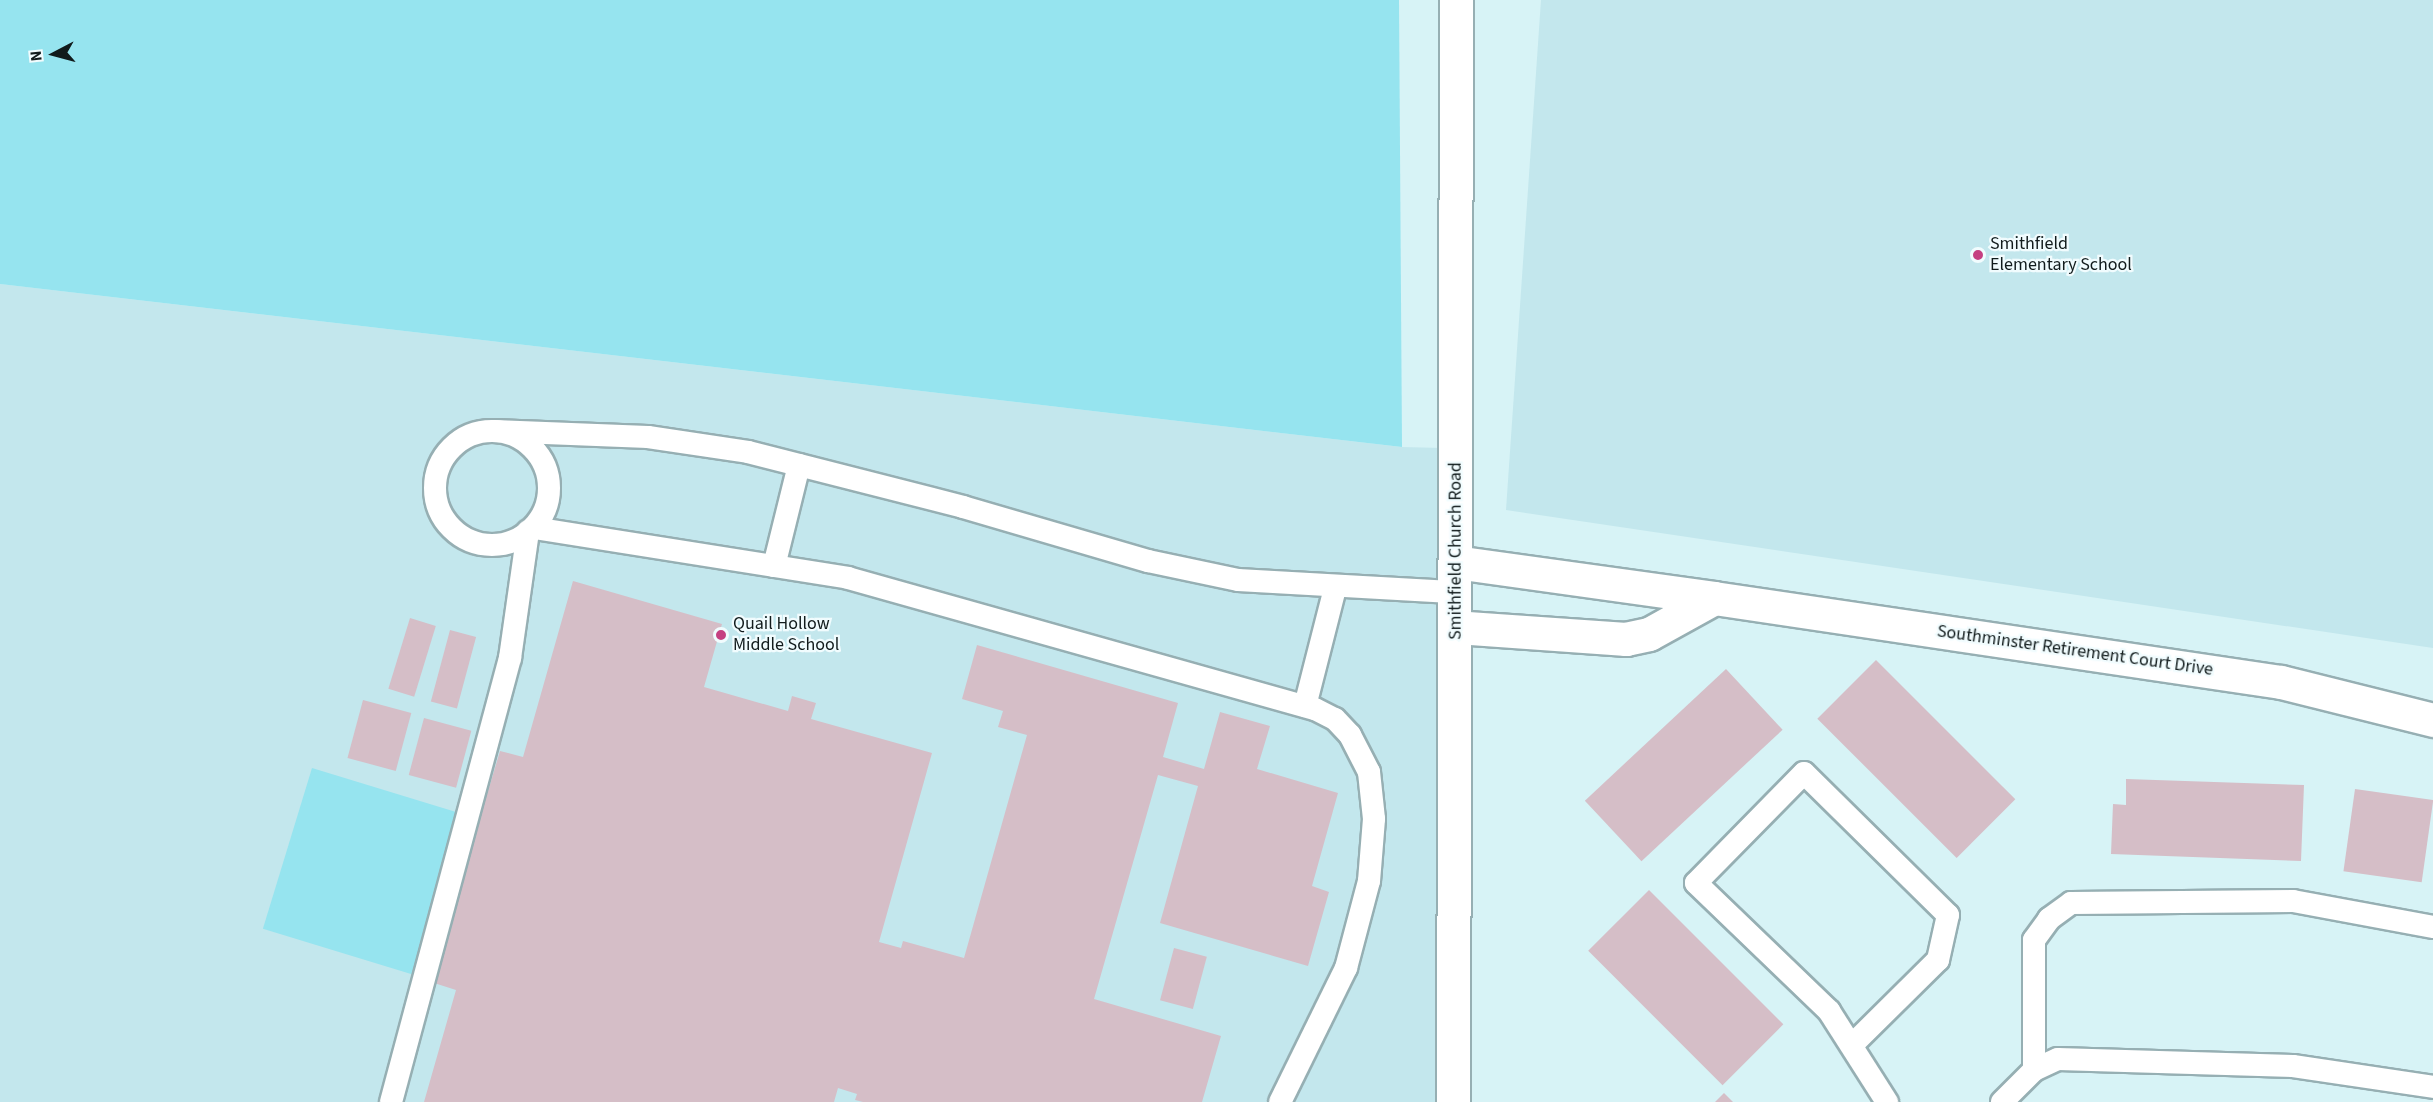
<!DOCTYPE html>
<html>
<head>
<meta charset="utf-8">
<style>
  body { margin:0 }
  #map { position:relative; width:2433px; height:1102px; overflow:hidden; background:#d7f3f6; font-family:"Source Sans 3",sans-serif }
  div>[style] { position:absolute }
  .built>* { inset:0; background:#c3e7ed }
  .green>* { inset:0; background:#96e4ef; transform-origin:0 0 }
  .building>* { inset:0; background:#d5bec7; transform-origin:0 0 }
  .roads { filter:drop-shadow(2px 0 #96afb3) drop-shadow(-2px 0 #96afb3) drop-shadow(0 2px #96afb3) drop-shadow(0 -2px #96afb3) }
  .lane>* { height:22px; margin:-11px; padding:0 11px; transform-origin:11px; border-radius:11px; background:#fff }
  .lane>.ring { margin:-11px; padding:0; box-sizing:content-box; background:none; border:22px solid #fff; border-radius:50% }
  .street>* { height:33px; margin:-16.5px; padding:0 16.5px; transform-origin:16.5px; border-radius:16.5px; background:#fff }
  .dots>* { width:16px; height:16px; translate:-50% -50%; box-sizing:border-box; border:3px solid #f1fcfe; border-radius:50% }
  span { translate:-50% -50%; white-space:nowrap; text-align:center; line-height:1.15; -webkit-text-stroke:4.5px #f1fcfe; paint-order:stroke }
  .poi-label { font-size:18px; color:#111b1c }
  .left { translate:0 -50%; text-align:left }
  .street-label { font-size:18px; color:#111b1c }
  .north { position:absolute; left:24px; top:24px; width:60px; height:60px; -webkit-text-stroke:4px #f1fcfe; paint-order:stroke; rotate:264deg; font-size:16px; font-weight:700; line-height:24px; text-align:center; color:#111b1c }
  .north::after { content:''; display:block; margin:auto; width:21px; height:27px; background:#111b1c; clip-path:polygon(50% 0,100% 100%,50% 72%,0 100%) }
</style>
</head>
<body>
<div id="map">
  <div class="built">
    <div style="clip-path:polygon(1541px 0,2433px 0,2433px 648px,1506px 510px)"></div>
    <div style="clip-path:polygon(0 284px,1402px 447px,1442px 448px,1444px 1102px,0 1102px)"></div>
  </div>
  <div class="green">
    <div style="clip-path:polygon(0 0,1399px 0,1402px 447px,0 284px)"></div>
    <div style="left:312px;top:768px;width:172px;height:168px;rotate:17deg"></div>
  </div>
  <div class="building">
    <div style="clip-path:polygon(573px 581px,722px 624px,704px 687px,788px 711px,792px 696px,816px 703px,811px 719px,932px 753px,879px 942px,901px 948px,903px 941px,964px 958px,1027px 735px,998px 727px,1003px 711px,962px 699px,977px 645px,1178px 703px,1163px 757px,1204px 769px,1220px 712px,1270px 726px,1257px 769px,1338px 793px,1312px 886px,1329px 892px,1308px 966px,1160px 923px,1198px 786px,1158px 775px,1094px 999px,1221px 1036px,1202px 1102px,863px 1102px,855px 1100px,857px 1094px,838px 1088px,834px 1102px,424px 1102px,456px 990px,431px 982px,500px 751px,523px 757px)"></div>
    <div style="left:410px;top:618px;width:27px;height:74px;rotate:17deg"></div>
    <div style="left:450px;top:630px;width:27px;height:74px;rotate:15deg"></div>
    <div style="left:1876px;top:660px;width:197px;height:83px;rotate:45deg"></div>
    <div style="left:1726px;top:669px;width:83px;height:193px;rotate:47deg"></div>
    <div style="left:363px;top:700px;width:50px;height:60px;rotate:15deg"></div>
    <div style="left:424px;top:718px;width:49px;height:59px;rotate:15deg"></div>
    <div style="clip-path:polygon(2126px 779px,2304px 785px,2301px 861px,2111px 854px,2113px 804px,2126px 805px)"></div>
    <div style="left:2355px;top:789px;width:79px;height:83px;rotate:8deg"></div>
    <div style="left:1649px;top:890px;width:190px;height:86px;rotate:45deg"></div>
    <div style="left:1174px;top:948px;width:34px;height:54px;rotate:15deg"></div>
    <div style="clip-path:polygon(1724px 1093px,1733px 1102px,1715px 1102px)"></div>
  </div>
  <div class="roads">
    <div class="lane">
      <div class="ring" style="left:435px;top:431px;width:92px;height:92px"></div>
      <div style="left:494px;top:431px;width:154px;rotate:2.2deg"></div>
      <div style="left:648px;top:437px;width:101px;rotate:8.5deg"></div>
      <div style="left:748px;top:452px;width:222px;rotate:14.3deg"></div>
      <div style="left:963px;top:507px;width:193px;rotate:16.3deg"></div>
      <div style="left:1148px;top:561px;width:92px;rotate:11.9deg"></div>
      <div style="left:1238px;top:580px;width:218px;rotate:3.2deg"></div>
      <div style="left:534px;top:528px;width:318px;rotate:9deg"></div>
      <div style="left:848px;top:578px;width:485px;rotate:15.7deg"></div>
      <div style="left:1315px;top:709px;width:22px;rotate:27deg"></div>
      <div style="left:1335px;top:719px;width:22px;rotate:47deg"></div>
      <div style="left:1350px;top:735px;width:42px;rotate:62.8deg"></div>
      <div style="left:1369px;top:772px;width:47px;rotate:83.9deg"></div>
      <div style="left:1374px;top:819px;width:62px;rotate:94.6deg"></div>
      <div style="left:1369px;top:881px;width:90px;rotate:104.8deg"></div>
      <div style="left:1346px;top:968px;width:149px;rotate:116.2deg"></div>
      <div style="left:774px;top:566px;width:104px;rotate:-76.1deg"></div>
      <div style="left:1305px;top:706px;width:122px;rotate:-75.7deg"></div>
      <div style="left:1852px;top:1045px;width:121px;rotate:-44.7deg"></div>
      <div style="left:1938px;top:960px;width:46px;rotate:-77.5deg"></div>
      <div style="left:1948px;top:915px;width:202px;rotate:-135.4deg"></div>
      <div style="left:1804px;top:773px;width:154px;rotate:134.5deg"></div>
      <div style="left:1696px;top:883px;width:185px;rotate:43.9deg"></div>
      <div style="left:1829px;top:1011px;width:108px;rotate:57.5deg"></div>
      <div style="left:2034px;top:1070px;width:130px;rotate:-90deg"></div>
      <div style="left:2034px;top:940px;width:26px;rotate:-54deg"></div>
      <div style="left:2049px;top:919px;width:27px;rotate:-36deg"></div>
      <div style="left:2071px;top:903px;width:222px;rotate:-0.5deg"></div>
      <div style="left:2293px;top:901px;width:142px;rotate:10.5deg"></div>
      <div style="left:391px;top:1102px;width:460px;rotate:-75deg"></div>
      <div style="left:510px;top:658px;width:128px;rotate:-81.9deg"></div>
      <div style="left:2002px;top:1102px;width:45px;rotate:-45deg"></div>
      <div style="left:2034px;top:1070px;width:26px;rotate:-25deg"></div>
      <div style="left:2058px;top:1059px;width:235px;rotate:1.7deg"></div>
      <div style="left:2293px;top:1066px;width:142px;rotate:8.5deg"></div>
    </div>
    <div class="street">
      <div style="left:1455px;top:562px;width:261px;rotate:7.9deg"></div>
      <div style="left:1714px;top:598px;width:74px;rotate:151deg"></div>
      <div style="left:1649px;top:634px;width:24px;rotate:168deg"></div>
      <div style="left:1626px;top:639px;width:170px;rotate:-176deg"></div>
      <div style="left:1714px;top:598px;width:573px;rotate:8.43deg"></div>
      <div style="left:2281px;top:682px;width:157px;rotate:14deg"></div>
      <div style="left:1453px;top:1102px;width:1102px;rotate:-89.84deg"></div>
    </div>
  </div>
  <div class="dots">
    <div style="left:1978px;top:255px;background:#c54081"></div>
    <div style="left:721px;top:635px;background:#c54081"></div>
  </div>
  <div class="poi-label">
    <span class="left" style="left:1990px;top:255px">Smithfield<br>Elementary School</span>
    <span class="left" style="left:733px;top:635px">Quail Hollow<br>Middle School</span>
  </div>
  <div class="street-label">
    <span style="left:1456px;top:551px;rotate:-90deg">Smithfield Church Road</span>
    <span style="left:2075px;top:651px;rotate:8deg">Southminster Retirement Court Drive</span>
  </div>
  <div class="north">N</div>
</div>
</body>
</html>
